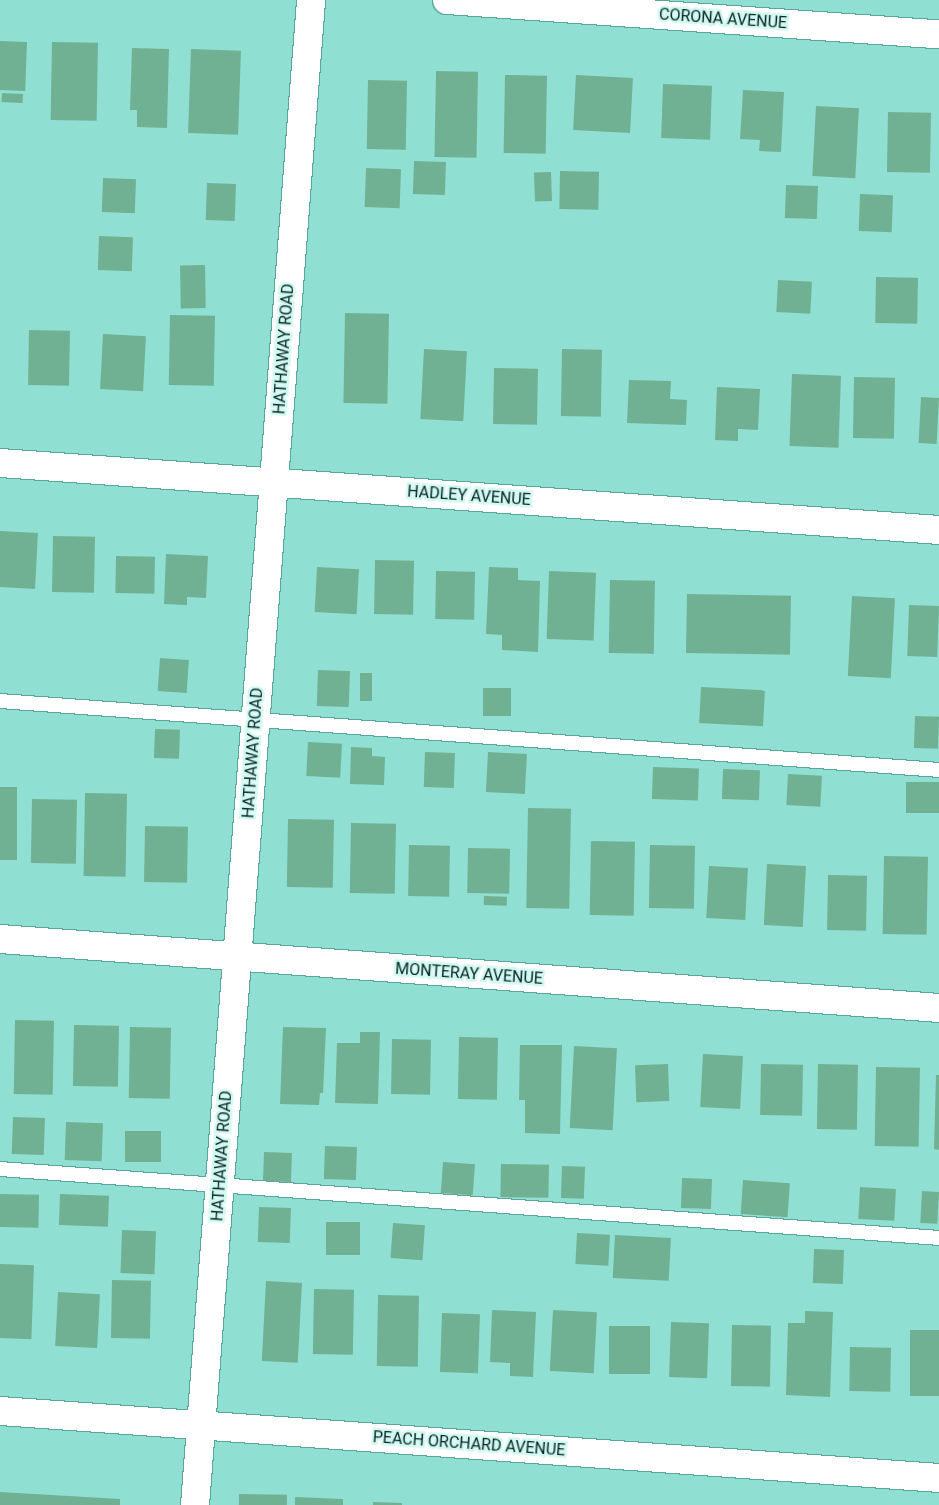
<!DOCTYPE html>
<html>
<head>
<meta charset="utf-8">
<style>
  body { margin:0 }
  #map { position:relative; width:939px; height:1505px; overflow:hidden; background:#90dfd3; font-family:Roboto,sans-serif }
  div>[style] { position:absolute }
  .building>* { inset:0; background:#71b193; transform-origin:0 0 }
  .roads { filter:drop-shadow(1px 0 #59a79c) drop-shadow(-1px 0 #59a79c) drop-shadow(0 1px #59a79c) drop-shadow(0 -1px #59a79c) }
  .service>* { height:14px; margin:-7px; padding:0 7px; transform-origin:7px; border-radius:7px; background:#fff }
  .minor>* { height:28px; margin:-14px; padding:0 14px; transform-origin:14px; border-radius:14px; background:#fff }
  span { translate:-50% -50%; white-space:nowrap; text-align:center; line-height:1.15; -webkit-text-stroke:5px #d2f8f1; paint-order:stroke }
  .street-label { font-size:16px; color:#032622 }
</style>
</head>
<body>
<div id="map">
  <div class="building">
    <div style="left:0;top:41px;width:27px;height:49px;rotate:2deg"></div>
    <div style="left:52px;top:42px;width:46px;height:78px;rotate:1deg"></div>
    <div style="clip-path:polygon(132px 48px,169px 49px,167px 128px,137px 127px,137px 110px,130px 110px)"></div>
    <div style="left:191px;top:49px;width:50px;height:84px;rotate:2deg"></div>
    <div style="left:436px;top:71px;width:42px;height:86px;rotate:1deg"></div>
    <div style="left:505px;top:75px;width:42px;height:78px;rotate:1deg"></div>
    <div style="left:576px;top:75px;width:57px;height:55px;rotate:3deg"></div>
    <div style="left:368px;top:80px;width:39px;height:69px;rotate:1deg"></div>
    <div style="left:663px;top:84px;width:49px;height:54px;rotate:2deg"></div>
    <div style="clip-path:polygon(743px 90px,784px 92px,781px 152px,759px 151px,760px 140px,740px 139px)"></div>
    <div style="left:2px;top:93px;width:21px;height:9px;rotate:3deg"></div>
    <div style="left:816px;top:106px;width:43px;height:70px;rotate:3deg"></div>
    <div style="left:888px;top:112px;width:43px;height:60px;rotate:1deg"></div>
    <div style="left:414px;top:161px;width:32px;height:33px;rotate:2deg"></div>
    <div style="left:366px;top:168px;width:35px;height:39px;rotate:2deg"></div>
    <div style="left:560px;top:171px;width:39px;height:38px;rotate:1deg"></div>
    <div style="left:551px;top:172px;width:29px;height:17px;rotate:88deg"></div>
    <div style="left:103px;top:178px;width:33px;height:34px;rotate:2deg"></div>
    <div style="left:207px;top:183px;width:29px;height:37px;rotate:2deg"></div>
    <div style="left:786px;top:185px;width:32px;height:33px;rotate:2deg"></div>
    <div style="left:860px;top:194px;width:33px;height:37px;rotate:2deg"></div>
    <div style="left:99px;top:236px;width:34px;height:34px;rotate:2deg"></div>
    <div style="left:205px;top:265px;width:43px;height:25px;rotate:89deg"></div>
    <div style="left:876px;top:277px;width:42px;height:46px;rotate:1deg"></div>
    <div style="left:778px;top:280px;width:34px;height:32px;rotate:3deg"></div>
    <div style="left:345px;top:313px;width:44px;height:90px;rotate:1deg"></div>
    <div style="left:170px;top:315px;width:45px;height:70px;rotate:1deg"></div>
    <div style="left:29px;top:330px;width:41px;height:55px;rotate:1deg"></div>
    <div style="left:103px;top:334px;width:43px;height:55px;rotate:3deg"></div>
    <div style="left:424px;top:349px;width:43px;height:70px;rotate:3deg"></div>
    <div style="left:562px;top:349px;width:40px;height:67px;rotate:1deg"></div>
    <div style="left:494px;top:368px;width:44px;height:56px;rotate:1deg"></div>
    <div style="left:792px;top:374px;width:49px;height:72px;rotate:2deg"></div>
    <div style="left:854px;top:377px;width:41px;height:61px;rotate:1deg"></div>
    <div style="clip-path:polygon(629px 380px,671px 381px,670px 399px,687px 400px,686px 425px,627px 423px)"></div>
    <div style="clip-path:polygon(717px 387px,760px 389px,758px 430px,738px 429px,738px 441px,715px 440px)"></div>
    <div style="left:921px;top:397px;width:18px;height:46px;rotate:3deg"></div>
    <div style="left:0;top:531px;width:38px;height:56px;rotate:3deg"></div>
    <div style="left:53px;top:536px;width:42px;height:56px;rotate:1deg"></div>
    <div style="clip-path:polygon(166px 554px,208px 556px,206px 598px,187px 597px,187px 605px,164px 604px)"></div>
    <div style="left:116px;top:556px;width:39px;height:37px;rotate:1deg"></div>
    <div style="left:375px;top:560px;width:39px;height:54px;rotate:1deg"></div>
    <div style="left:317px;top:567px;width:42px;height:45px;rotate:3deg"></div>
    <div style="clip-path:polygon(489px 567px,518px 568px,518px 580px,540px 581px,538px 652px,502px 650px,502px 635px,486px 634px)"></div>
    <div style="left:436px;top:571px;width:39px;height:48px;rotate:1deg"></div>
    <div style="left:549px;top:571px;width:47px;height:68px;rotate:2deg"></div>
    <div style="left:610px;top:580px;width:45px;height:73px;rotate:1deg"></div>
    <div style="left:687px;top:594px;width:104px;height:59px;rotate:1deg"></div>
    <div style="left:852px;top:596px;width:43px;height:80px;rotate:3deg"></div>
    <div style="left:909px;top:605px;width:30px;height:51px;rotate:2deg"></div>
    <div style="left:160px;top:658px;width:29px;height:33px;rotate:4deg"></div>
    <div style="left:318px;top:670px;width:32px;height:36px;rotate:2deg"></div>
    <div style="left:360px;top:673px;width:12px;height:28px"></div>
    <div style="left:701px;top:687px;width:64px;height:36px;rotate:3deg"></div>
    <div style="left:483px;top:688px;width:28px;height:28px"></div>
    <div style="left:915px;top:716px;width:24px;height:32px;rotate:2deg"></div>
    <div style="left:155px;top:729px;width:25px;height:29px;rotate:2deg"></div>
    <div style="left:308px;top:742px;width:34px;height:34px;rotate:3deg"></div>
    <div style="clip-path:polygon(351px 747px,372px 748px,372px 756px,385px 757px,384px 785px,350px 784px)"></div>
    <div style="left:425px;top:752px;width:30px;height:35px;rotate:2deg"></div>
    <div style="left:488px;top:752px;width:39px;height:40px;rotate:3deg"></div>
    <div style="left:653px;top:767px;width:46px;height:32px;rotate:2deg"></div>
    <div style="left:723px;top:769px;width:37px;height:30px;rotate:2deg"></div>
    <div style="left:788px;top:774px;width:34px;height:31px;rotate:3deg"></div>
    <div style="left:906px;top:782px;width:33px;height:31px"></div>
    <div style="left:0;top:787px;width:17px;height:73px"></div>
    <div style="left:85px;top:793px;width:42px;height:83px;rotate:1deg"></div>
    <div style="left:32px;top:799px;width:45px;height:64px;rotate:1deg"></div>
    <div style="left:528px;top:808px;width:43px;height:100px;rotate:1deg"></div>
    <div style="left:288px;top:819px;width:46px;height:68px;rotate:1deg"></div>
    <div style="left:351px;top:823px;width:45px;height:70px;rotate:1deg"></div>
    <div style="left:145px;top:826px;width:43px;height:56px;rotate:1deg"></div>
    <div style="left:591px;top:841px;width:44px;height:74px;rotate:1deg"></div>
    <div style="left:409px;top:845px;width:41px;height:51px;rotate:1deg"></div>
    <div style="left:650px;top:845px;width:45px;height:63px;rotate:1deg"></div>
    <div style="left:468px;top:848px;width:42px;height:45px;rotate:1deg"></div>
    <div style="left:884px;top:856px;width:44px;height:78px;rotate:1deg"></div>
    <div style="left:767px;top:864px;width:39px;height:61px;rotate:3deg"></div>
    <div style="left:709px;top:866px;width:39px;height:52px;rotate:3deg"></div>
    <div style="left:828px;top:875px;width:39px;height:55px;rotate:1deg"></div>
    <div style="left:484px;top:896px;width:23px;height:9px;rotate:2deg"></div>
    <div style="left:15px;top:1020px;width:39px;height:74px;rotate:1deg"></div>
    <div style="left:74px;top:1025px;width:45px;height:61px;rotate:1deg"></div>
    <div style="left:130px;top:1027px;width:41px;height:71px;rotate:1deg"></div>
    <div style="clip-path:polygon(283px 1027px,326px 1028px,323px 1093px,320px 1093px,319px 1105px,280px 1104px)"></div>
    <div style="clip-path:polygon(360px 1032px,380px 1032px,378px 1104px,335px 1103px,337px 1043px,360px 1043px)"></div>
    <div style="left:459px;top:1037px;width:39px;height:62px;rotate:1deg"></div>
    <div style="left:392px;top:1039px;width:39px;height:55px;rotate:1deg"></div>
    <div style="clip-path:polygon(520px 1045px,562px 1045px,560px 1134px,525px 1133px,525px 1100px,519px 1100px)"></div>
    <div style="left:574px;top:1046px;width:43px;height:82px;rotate:3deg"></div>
    <div style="left:703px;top:1054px;width:40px;height:53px;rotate:3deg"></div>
    <div style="left:668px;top:1064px;width:37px;height:33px;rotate:88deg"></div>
    <div style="left:761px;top:1064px;width:42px;height:51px;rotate:1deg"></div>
    <div style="left:818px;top:1064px;width:40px;height:65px;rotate:1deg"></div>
    <div style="left:876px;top:1067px;width:44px;height:79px;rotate:1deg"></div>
    <div style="clip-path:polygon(936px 1075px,939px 1075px,939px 1150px,934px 1149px)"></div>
    <div style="left:13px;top:1117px;width:32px;height:37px;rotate:2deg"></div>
    <div style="left:66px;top:1122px;width:37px;height:38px;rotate:2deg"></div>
    <div style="left:125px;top:1131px;width:36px;height:31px"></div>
    <div style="left:325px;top:1146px;width:32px;height:33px;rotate:2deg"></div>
    <div style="left:264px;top:1152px;width:28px;height:29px;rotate:2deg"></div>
    <div style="left:443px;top:1162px;width:32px;height:31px;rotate:4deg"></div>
    <div style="left:501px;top:1164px;width:48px;height:33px;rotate:1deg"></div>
    <div style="left:562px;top:1166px;width:23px;height:32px;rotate:2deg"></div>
    <div style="left:682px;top:1178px;width:30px;height:30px;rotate:2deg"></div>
    <div style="left:743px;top:1180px;width:47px;height:34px;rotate:4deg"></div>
    <div style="left:860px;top:1187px;width:36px;height:32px;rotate:3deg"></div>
    <div style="left:922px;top:1191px;width:17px;height:32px;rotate:3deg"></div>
    <div style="left:0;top:1194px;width:39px;height:33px;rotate:1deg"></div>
    <div style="left:60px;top:1194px;width:49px;height:31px;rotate:2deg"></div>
    <div style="left:259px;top:1207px;width:32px;height:35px;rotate:2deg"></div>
    <div style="left:326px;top:1222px;width:34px;height:33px"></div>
    <div style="left:393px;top:1223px;width:32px;height:35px;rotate:4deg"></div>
    <div style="left:122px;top:1230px;width:34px;height:43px;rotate:2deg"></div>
    <div style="left:577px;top:1233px;width:33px;height:31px;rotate:3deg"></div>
    <div style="left:615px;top:1235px;width:56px;height:43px;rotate:3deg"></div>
    <div style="left:814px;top:1249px;width:30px;height:34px;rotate:2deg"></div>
    <div style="left:0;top:1264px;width:34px;height:74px;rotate:2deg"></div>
    <div style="left:112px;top:1280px;width:39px;height:58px;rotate:1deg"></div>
    <div style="left:266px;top:1281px;width:36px;height:80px;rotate:3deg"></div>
    <div style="left:314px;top:1289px;width:40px;height:65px;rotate:1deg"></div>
    <div style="left:58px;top:1292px;width:42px;height:54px;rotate:3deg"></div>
    <div style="left:378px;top:1295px;width:41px;height:71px;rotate:1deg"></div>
    <div style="clip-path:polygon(492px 1310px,536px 1312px,533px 1377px,510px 1376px,510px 1363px,490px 1362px)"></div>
    <div style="left:553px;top:1310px;width:44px;height:61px;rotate:3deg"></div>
    <div style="clip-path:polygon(805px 1311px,833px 1312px,830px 1397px,786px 1395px,788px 1323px,805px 1323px)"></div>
    <div style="left:442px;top:1313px;width:38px;height:59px;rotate:2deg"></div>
    <div style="left:671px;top:1322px;width:38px;height:55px;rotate:2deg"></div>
    <div style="left:732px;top:1325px;width:39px;height:61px;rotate:1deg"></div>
    <div style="left:609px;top:1326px;width:41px;height:48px"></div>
    <div style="left:910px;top:1330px;width:29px;height:66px"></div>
    <div style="left:850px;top:1347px;width:41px;height:44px;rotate:1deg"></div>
    <div style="clip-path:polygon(0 1492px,120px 1499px,120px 1505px,0 1505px)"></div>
    <div style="left:239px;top:1494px;width:48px;height:11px;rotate:1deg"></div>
    <div style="clip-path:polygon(295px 1497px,343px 1499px,343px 1505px,295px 1505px)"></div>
    <div style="clip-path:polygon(373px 1502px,402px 1503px,402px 1505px,373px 1505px)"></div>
  </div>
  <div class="roads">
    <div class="service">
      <div style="left:0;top:701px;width:942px;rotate:4.2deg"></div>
      <div style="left:0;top:1169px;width:942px;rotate:4.2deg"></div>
    </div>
    <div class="minor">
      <div style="left:447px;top:0;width:493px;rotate:4deg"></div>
      <div style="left:0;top:463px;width:941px;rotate:4.08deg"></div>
      <div style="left:0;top:939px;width:942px;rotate:4.2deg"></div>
      <div style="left:0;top:1411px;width:941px;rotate:4.08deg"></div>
      <div style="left:195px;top:1505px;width:1509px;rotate:-85.59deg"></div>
    </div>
  </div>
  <div class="street-label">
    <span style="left:723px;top:19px;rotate:4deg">CORONA AVENUE</span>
    <span style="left:284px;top:349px;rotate:-86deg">HATHAWAY ROAD</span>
    <span style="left:469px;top:496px;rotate:4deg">HADLEY AVENUE</span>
    <span style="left:253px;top:753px;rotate:-86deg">HATHAWAY ROAD</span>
    <span style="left:469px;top:974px;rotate:4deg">MONTERAY AVENUE</span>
    <span style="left:222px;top:1156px;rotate:-86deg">HATHAWAY ROAD</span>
    <span style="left:469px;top:1444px;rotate:4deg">PEACH ORCHARD AVENUE</span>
  </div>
</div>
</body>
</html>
